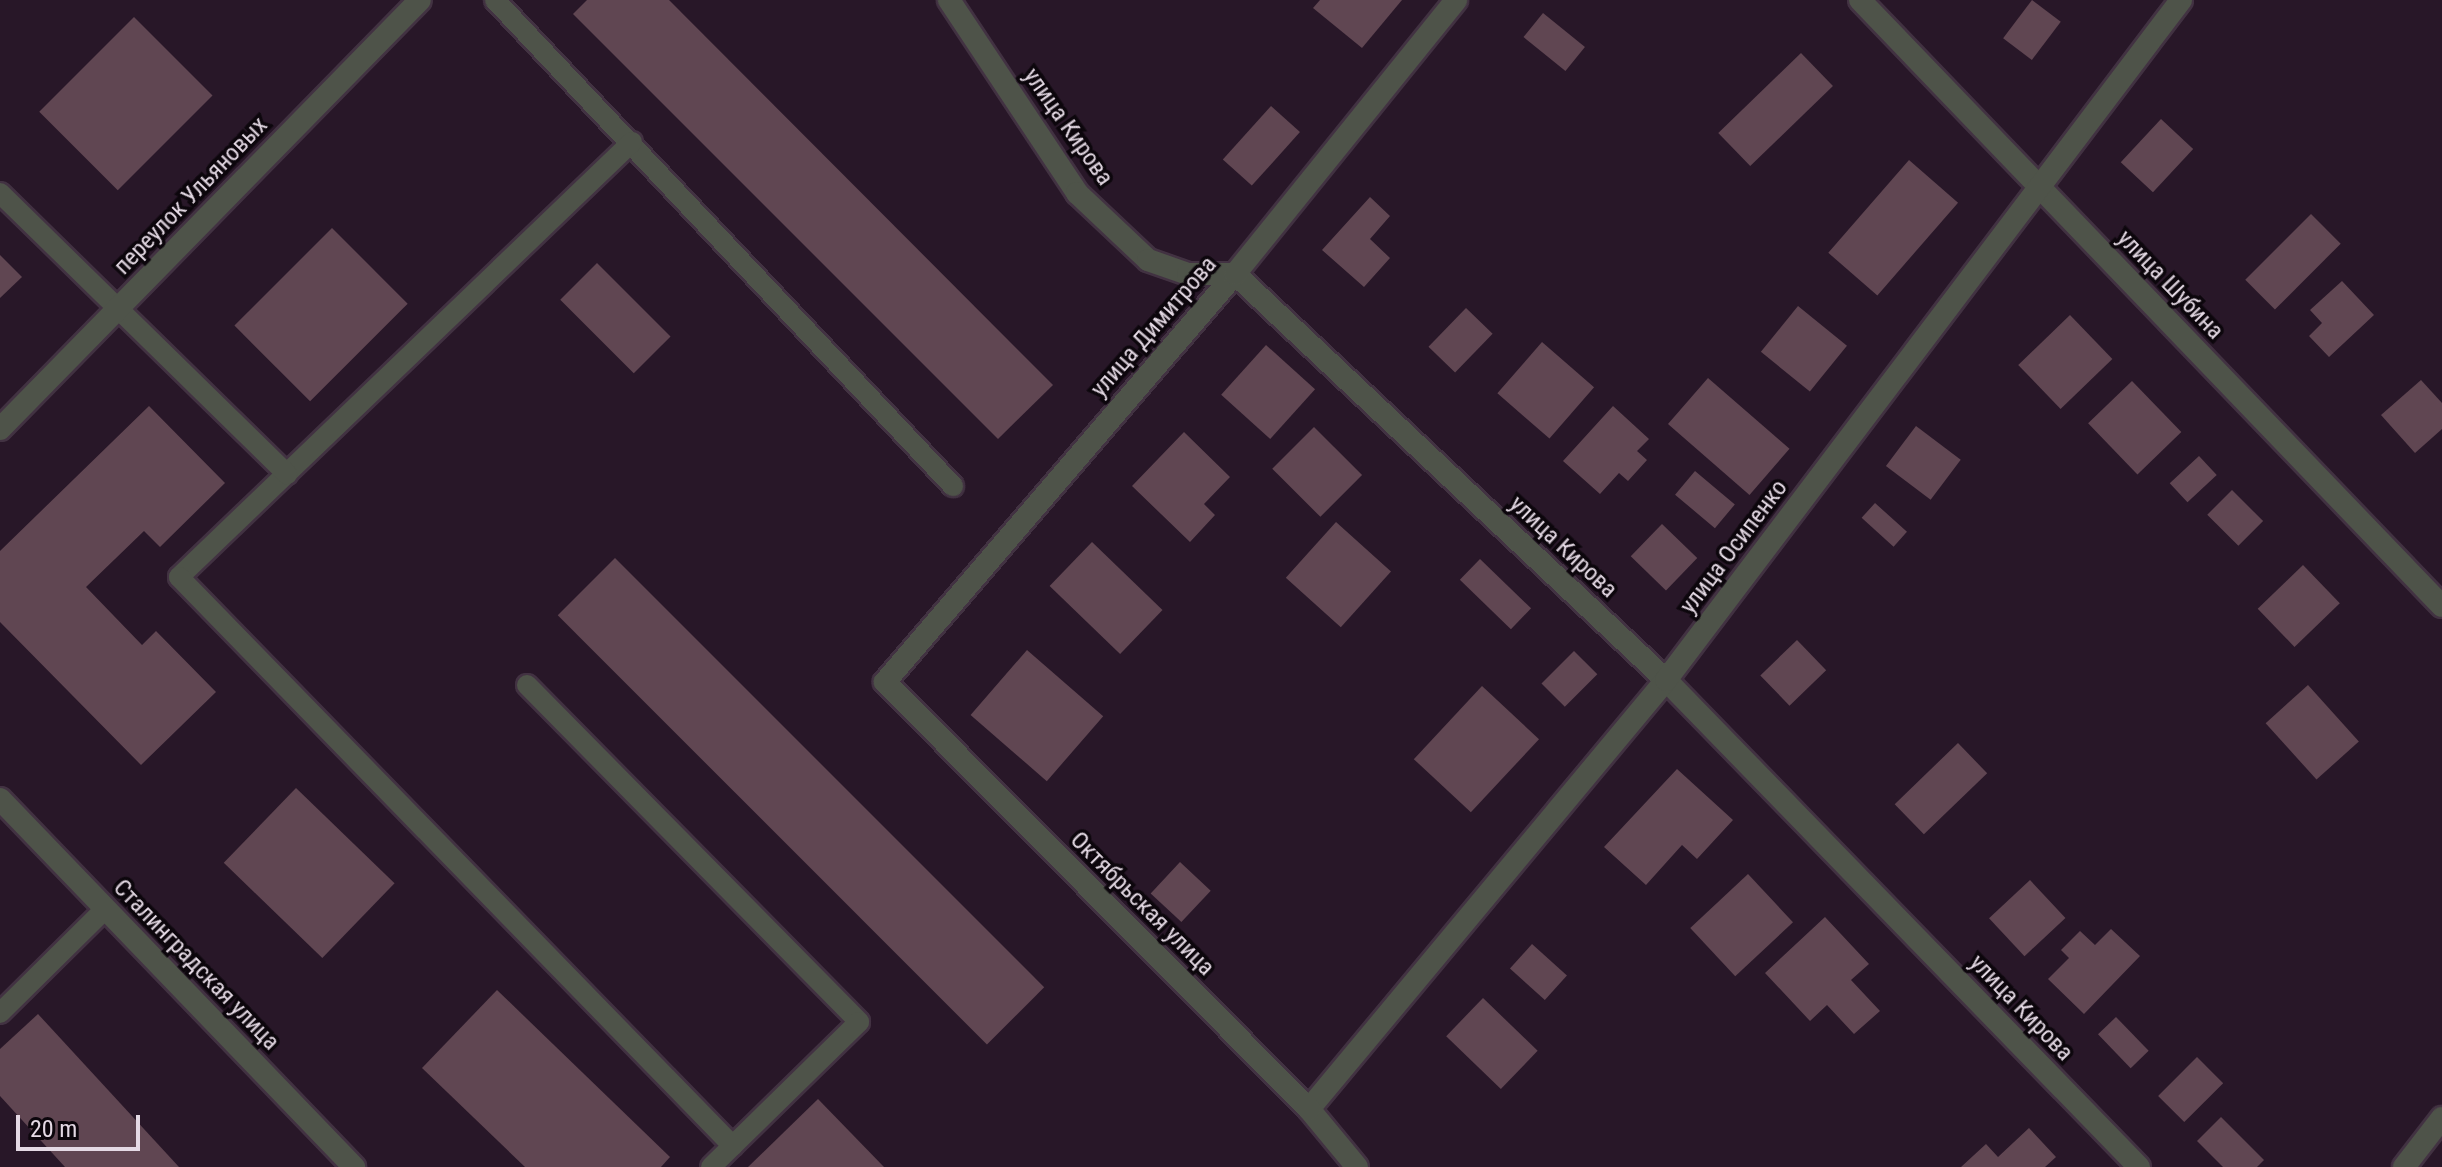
<!DOCTYPE html>
<html>
<head>
<meta charset="utf-8">
<style>
  body { margin:0 }
  #map { position:relative; width:2442px; height:1167px; overflow:hidden; background:#281728; font-family:"Roboto Condensed",sans-serif }
  div>[style] { position:absolute }
  .building>* { inset:0; background:#604652; transform-origin:0 0 }
  .roads { filter:drop-shadow(2px 0 #423242) drop-shadow(-2px 0 #423242) drop-shadow(0 2px #423242) drop-shadow(0 -2px #423242) }
  .service>* { height:20px; margin:-10px; padding:0 10px; transform-origin:10px; border-radius:10px; background:#4e5349 }
  .minor>* { height:22px; margin:-11px; padding:0 11px; transform-origin:11px; border-radius:11px; background:#4e5349 }
  .tertiary>* { height:22px; margin:-11px; padding:0 11px; transform-origin:11px; border-radius:11px; background:#4e5349 }
  span { translate:-50% -50%; white-space:nowrap; text-align:center; line-height:1.15; -webkit-text-stroke:7px #0c060c; paint-order:stroke }
  .street-label { font-size:24px; color:#e4d9e4 }
  .scale { position:absolute; left:16px; top:1115px; width:124px; height:36px; box-sizing:border-box; border:4px solid #e4d9e4; border-top:0; padding-left:10px; font-size:24px; line-height:28px; white-space:nowrap; color:#e4d9e4; -webkit-text-stroke:6px #0c060c; paint-order:stroke }
</style>
</head>
<body>
<div id="map">
  <div class="building">
    <div style="clip-path:polygon(587px 0,669px 0,1053px 385px,998px 439px,573px 14px)"></div>
    <div style="clip-path:polygon(1320px 0,1402px 0,1362px 48px,1313px 8px)"></div>
    <div style="left:2032px;top:0;width:36px;height:48px;rotate:37deg"></div>
    <div style="left:1543px;top:13px;width:54px;height:31px;rotate:39deg"></div>
    <div style="left:134px;top:17px;width:111px;height:134px;rotate:45deg"></div>
    <div style="left:1801px;top:53px;width:46px;height:115px;rotate:46deg"></div>
    <div style="left:1271px;top:106px;width:39px;height:72px;rotate:42deg"></div>
    <div style="left:2161px;top:119px;width:44px;height:59px;rotate:43deg"></div>
    <div style="left:1909px;top:160px;width:65px;height:123px;rotate:41deg"></div>
    <div style="clip-path:polygon(1370px 197px,1390px 216px,1370px 239px,1390px 258px,1364px 287px,1322px 250px)"></div>
    <div style="left:2311px;top:214px;width:42px;height:93px;rotate:45deg"></div>
    <div style="left:332px;top:228px;width:107px;height:138px;rotate:45deg"></div>
    <div style="clip-path:polygon(0 255px,22px 277px,0 298px)"></div>
    <div style="left:597px;top:263px;width:104px;height:52px;rotate:45deg"></div>
    <div style="clip-path:polygon(2342px 281px,2374px 315px,2329px 357px,2309px 336px,2322px 323px,2310px 310px)"></div>
    <div style="left:1798px;top:306px;width:63px;height:59px;rotate:39deg"></div>
    <div style="left:1466px;top:308px;width:37px;height:54px;rotate:44deg"></div>
    <div style="left:2070px;top:315px;width:61px;height:72px;rotate:46deg"></div>
    <div style="left:1542px;top:342px;width:69px;height:68px;rotate:41deg"></div>
    <div style="left:1266px;top:345px;width:66px;height:67px;rotate:42deg"></div>
    <div style="left:1708px;top:378px;width:108px;height:61px;rotate:41deg"></div>
    <div style="clip-path:polygon(2421px 380px,2442px 403px,2442px 429px,2415px 453px,2381px 415px)"></div>
    <div style="left:2132px;top:381px;width:71px;height:61px;rotate:46deg"></div>
    <div style="clip-path:polygon(149px 406px,225px 483px,160px 547px,144px 531px,86px 587px,142px 645px,156px 631px,216px 692px,141px 765px,0 622px,0 551px)"></div>
    <div style="clip-path:polygon(1613px 406px,1649px 439px,1637px 451px,1647px 460px,1628px 481px,1619px 473px,1600px 494px,1563px 461px)"></div>
    <div style="left:1916px;top:426px;width:56px;height:50px;rotate:37deg"></div>
    <div style="left:1314px;top:427px;width:68px;height:59px;rotate:45deg"></div>
    <div style="clip-path:polygon(1184px 432px,1230px 477px,1204px 504px,1215px 515px,1190px 542px,1132px 486px)"></div>
    <div style="left:2199px;top:456px;width:26px;height:40px;rotate:47deg"></div>
    <div style="left:1695px;top:471px;width:52px;height:31px;rotate:40deg"></div>
    <div style="left:2232px;top:490px;width:44px;height:35px;rotate:45deg"></div>
    <div style="left:1875px;top:503px;width:43px;height:20px;rotate:42deg"></div>
    <div style="left:1336px;top:522px;width:74px;height:75px;rotate:42deg"></div>
    <div style="left:1662px;top:524px;width:49px;height:45px;rotate:44deg"></div>
    <div style="left:1092px;top:542px;width:98px;height:61px;rotate:44deg"></div>
    <div style="left:615px;top:558px;width:607px;height:81px;rotate:45deg"></div>
    <div style="left:1480px;top:559px;width:71px;height:29px;rotate:44deg"></div>
    <div style="left:2303px;top:565px;width:53px;height:63px;rotate:46deg"></div>
    <div style="left:1797px;top:640px;width:42px;height:51px;rotate:46deg"></div>
    <div style="left:1027px;top:650px;width:101px;height:86px;rotate:41deg"></div>
    <div style="left:1574px;top:651px;width:33px;height:46px;rotate:45deg"></div>
    <div style="left:2308px;top:685px;width:76px;height:57px;rotate:48deg"></div>
    <div style="left:1482px;top:686px;width:78px;height:100px;rotate:43deg"></div>
    <div style="left:1958px;top:743px;width:42px;height:88px;rotate:46deg"></div>
    <div style="clip-path:polygon(1677px 769px,1733px 820px,1697px 859px,1682px 845px,1646px 885px,1604px 847px)"></div>
    <div style="left:296px;top:788px;width:137px;height:104px;rotate:44deg"></div>
    <div style="left:1180px;top:862px;width:42px;height:43px;rotate:43deg"></div>
    <div style="left:1748px;top:874px;width:66px;height:79px;rotate:47deg"></div>
    <div style="left:2030px;top:880px;width:52px;height:56px;rotate:47deg"></div>
    <div style="clip-path:polygon(1825px 917px,1869px 964px,1851px 980px,1880px 1011px,1854px 1034px,1827px 1005px,1810px 1021px,1765px 973px)"></div>
    <div style="clip-path:polygon(2111px 929px,2140px 956px,2084px 1014px,2048px 979px,2069px 958px,2061px 950px,2080px 931px,2095px 945px)"></div>
    <div style="left:1532px;top:944px;width:47px;height:33px;rotate:42deg"></div>
    <div style="clip-path:polygon(497px 990px,670px 1157px,661px 1167px,525px 1167px,422px 1068px)"></div>
    <div style="left:1483px;top:998px;width:76px;height:53px;rotate:44deg"></div>
    <div style="clip-path:polygon(38px 1014px,179px 1167px,65px 1167px,0 1096px,0 1049px)"></div>
    <div style="left:2116px;top:1017px;width:47px;height:25px;rotate:46deg"></div>
    <div style="left:2197px;top:1057px;width:37px;height:55px;rotate:45deg"></div>
    <div style="clip-path:polygon(818px 1099px,884px 1167px,748px 1167px)"></div>
    <div style="clip-path:polygon(2221px 1117px,2264px 1160px,2257px 1167px,2223px 1167px,2197px 1141px)"></div>
    <div style="clip-path:polygon(2029px 1128px,2056px 1157px,2045px 1167px,1961px 1167px,1986px 1144px,1998px 1157px)"></div>
  </div>
  <div class="roads">
    <div class="service">
      <div style="left:495px;top:0;width:668px;rotate:46.7deg"></div>
      <div style="left:632px;top:142px;width:628px;rotate:136.16deg"></div>
      <div style="left:179px;top:577px;width:794px;rotate:45.77deg"></div>
      <div style="left:0;top:193px;width:402px;rotate:44.4deg"></div>
      <div style="left:527px;top:685px;width:473px;rotate:45.4deg"></div>
      <div style="left:859px;top:1022px;width:207px;rotate:135.6deg"></div>
      <div style="left:0;top:1013px;width:148px;rotate:-44.7deg"></div>
    </div>
    <div class="minor">
      <div style="left:949px;top:0;width:232px;rotate:56.4deg"></div>
      <div style="left:1077px;top:193px;width:98px;rotate:43.3deg"></div>
      <div style="left:1148px;top:260px;width:42px;rotate:19.3deg"></div>
      <div style="left:1188px;top:274px;width:47px"></div>
      <div style="left:1235px;top:274px;width:592px;rotate:43.29deg"></div>
      <div style="left:1666px;top:680px;width:679px;rotate:45.84deg"></div>
      <div style="left:1860px;top:0;width:840px;rotate:46.16deg"></div>
      <div style="left:0;top:429px;width:600px;rotate:-45.61deg"></div>
      <div style="left:0;top:799px;width:511px;rotate:46.11deg"></div>
      <div style="left:1309px;top:1109px;width:558px;rotate:-50.23deg"></div>
      <div style="left:1666px;top:680px;width:853px;rotate:-52.86deg"></div>
      <div style="left:1357px;top:1167px;width:75px;rotate:-129.6deg"></div>
      <div style="left:1309px;top:1109px;width:602px;rotate:-134.8deg"></div>
      <div style="left:885px;top:682px;width:538px;rotate:-49.38deg"></div>
      <div style="left:1235px;top:274px;width:352px;rotate:-51.1deg"></div>
    </div>
    <div class="tertiary">
      <div style="left:2404px;top:1167px;width:62px;rotate:-52.2deg"></div>
    </div>
  </div>
  <div class="street-label">
    <span style="left:1068px;top:127px;rotate:55deg">улица Кирова</span>
    <span style="left:191px;top:196px;rotate:-46deg">переулок Ульяновых</span>
    <span style="left:2170px;top:285px;rotate:46deg">улица Шубина</span>
    <span style="left:1154px;top:327px;rotate:-49deg">улица Димитрова</span>
    <span style="left:1563px;top:547px;rotate:43deg">улица Кирова</span>
    <span style="left:1734px;top:547px;rotate:-53deg">улица Осипенко</span>
    <span style="left:1142px;top:904px;rotate:45deg">Октябрьская улица</span>
    <span style="left:196px;top:965px;rotate:46deg">Сталинградская улица</span>
    <span style="left:2021px;top:1008px;rotate:46deg">улица Кирова</span>
  </div>
  <div class="scale">20 m</div>
</div>
</body>
</html>
